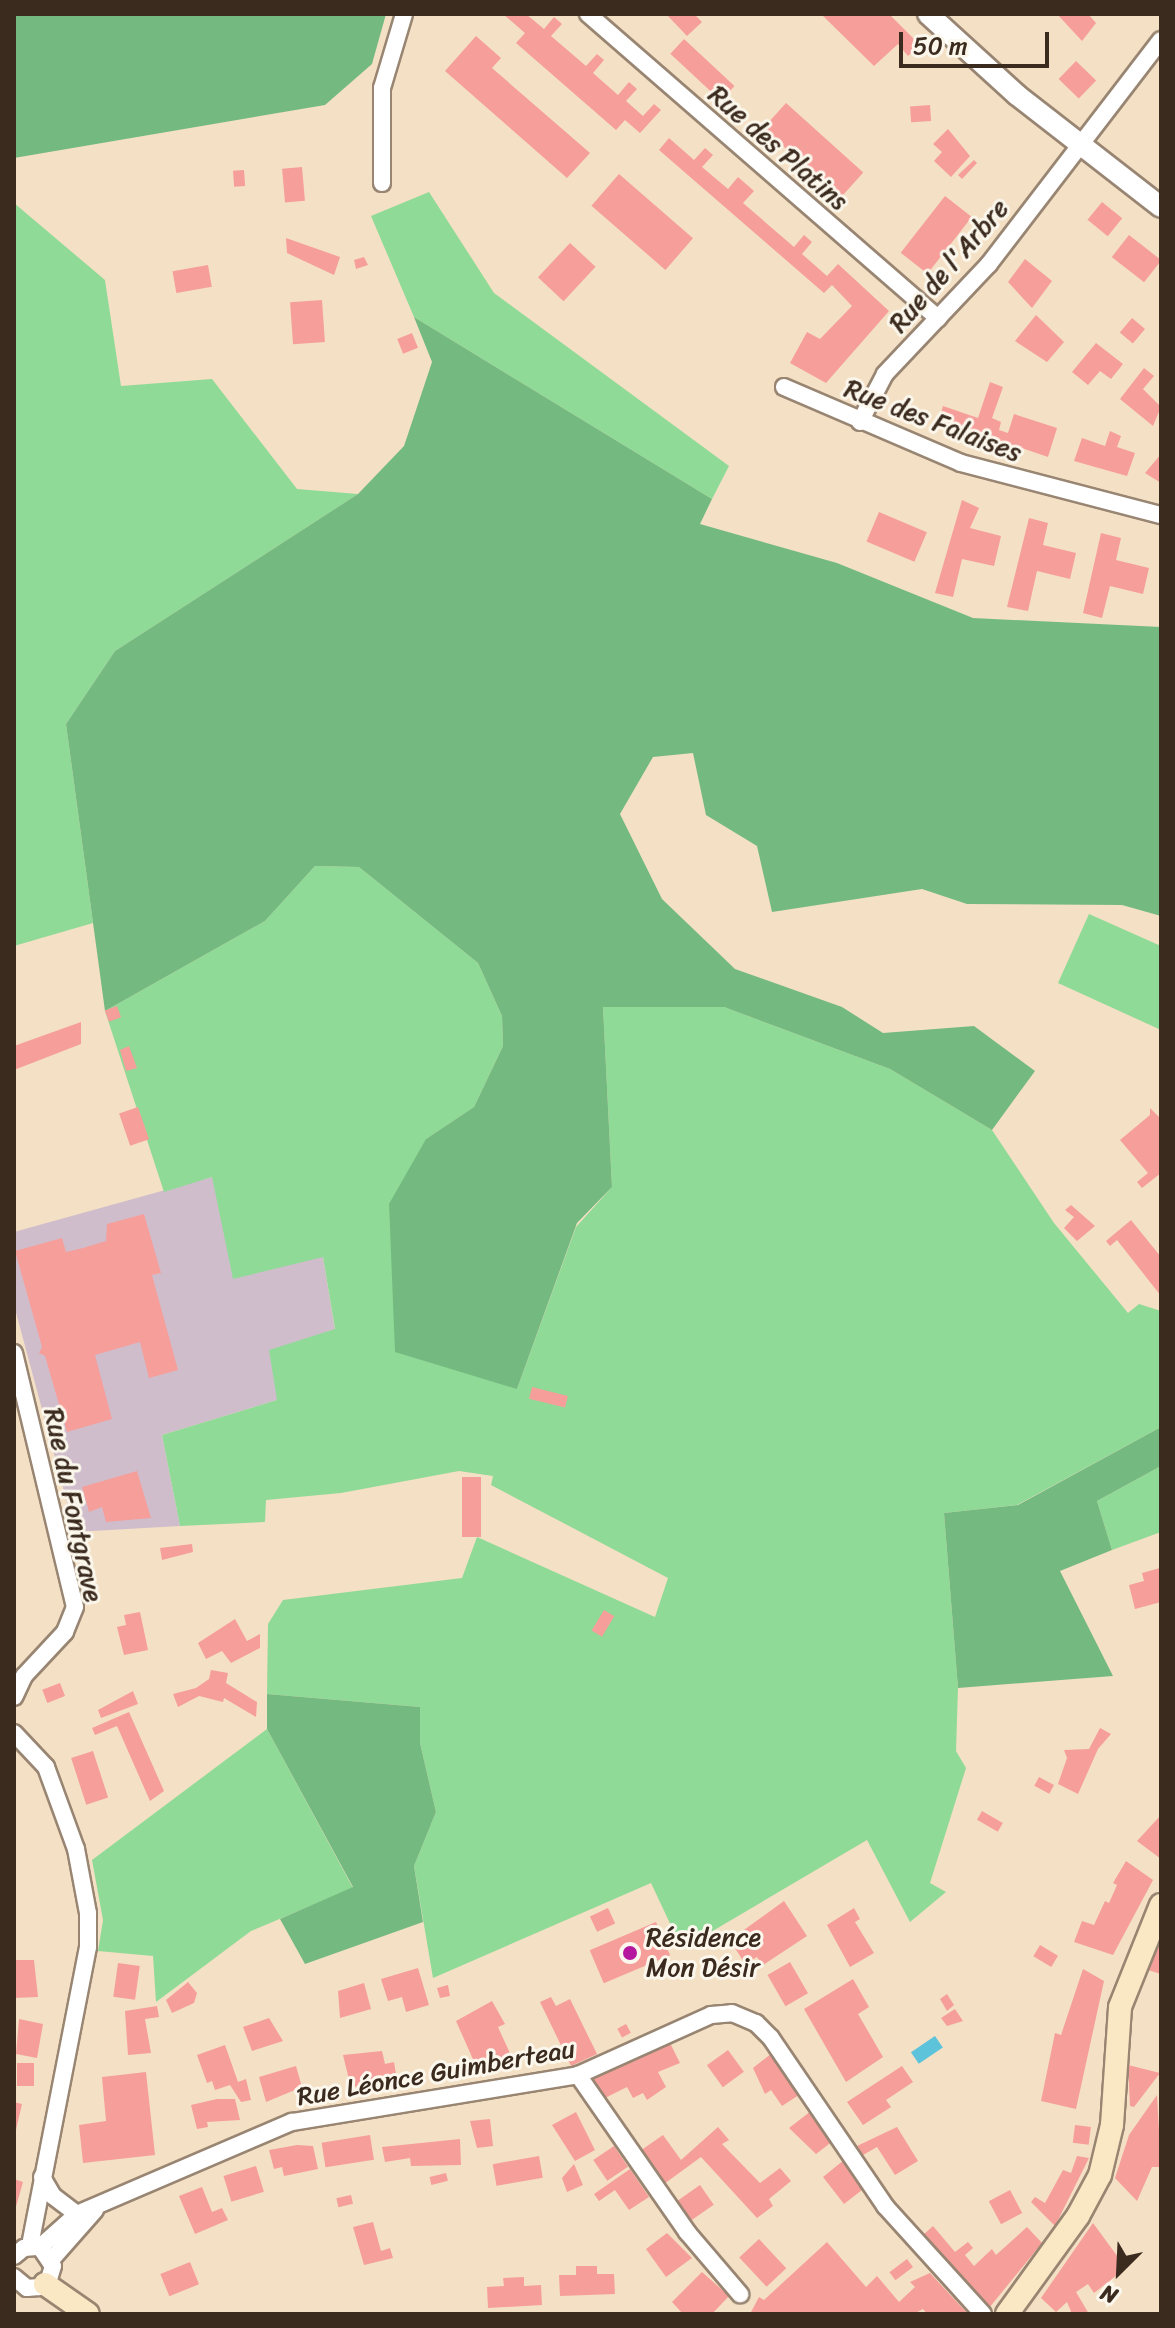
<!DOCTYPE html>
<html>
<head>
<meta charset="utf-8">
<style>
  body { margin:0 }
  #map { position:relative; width:1175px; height:2328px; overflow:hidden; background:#f4e0c5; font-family:Sriracha,sans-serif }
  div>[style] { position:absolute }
  .industrial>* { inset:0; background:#d0bdcc }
  .green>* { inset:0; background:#90da97 }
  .forest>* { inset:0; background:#74ba80 }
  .water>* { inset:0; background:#5dc3db; transform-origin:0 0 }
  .building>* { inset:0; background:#f69e9a; transform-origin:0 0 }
  .roads { filter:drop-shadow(2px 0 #988572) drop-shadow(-2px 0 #988572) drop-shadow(0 2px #988572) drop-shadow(0 -2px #988572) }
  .minor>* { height:16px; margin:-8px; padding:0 8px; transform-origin:8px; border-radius:8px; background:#fff }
  .tertiary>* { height:20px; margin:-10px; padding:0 10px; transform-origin:10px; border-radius:10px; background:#fff }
  .secondary>* { height:22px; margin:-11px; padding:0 11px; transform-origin:11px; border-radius:11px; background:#fae7c3 }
  .dots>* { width:22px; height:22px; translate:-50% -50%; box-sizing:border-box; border:4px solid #fbf7ec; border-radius:50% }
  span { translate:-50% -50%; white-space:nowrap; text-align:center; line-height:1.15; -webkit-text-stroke:6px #fbf7ec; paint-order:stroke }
  .street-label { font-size:26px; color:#3b2a1e }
  .poi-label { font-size:26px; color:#3b2a1e }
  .left { translate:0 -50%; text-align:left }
  .frame { position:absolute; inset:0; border:16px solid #3b2a1e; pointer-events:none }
  .north { position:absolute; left:1079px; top:2232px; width:80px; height:80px; -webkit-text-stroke:6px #fbf7ec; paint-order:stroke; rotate:204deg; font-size:22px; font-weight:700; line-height:32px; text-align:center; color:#3b2a1e }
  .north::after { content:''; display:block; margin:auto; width:28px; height:36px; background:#3b2a1e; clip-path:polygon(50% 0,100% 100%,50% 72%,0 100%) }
  .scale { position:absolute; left:899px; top:32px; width:150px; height:36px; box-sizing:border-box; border:4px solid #3b2a1e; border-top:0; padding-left:10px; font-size:24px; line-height:28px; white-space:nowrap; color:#3b2a1e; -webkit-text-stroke:6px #fbf7ec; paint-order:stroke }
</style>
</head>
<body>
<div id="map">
  <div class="industrial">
    <div style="clip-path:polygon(212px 1177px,323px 1257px,335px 1330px,277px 1400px,162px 1435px,180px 1526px,75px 1532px,14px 1305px,14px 1232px)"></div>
  </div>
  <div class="green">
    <div style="clip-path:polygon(429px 192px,494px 293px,729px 466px,712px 499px,414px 317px,371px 216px)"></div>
    <div style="clip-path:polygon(14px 203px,105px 280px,121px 386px,212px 379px,297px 489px,358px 494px,115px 651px,66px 724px,93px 923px,14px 946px)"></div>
    <div style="clip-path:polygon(315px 866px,359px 867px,478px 963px,502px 1016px,503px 1046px,474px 1107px,426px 1139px,517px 1389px,576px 1227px,612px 1187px,603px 1007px,724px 1007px,890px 1069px,992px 1130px,1054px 1223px,1128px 1313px,1139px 1304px,1161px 1311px,1161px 1427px,1017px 1505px,944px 1513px,958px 1688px,956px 1751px,966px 1768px,930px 1883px,946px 1892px,910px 1922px,867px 1840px,682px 1949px,651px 1883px,433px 1978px,414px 1866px,436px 1812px,420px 1743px,420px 1707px,267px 1694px,268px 1624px,283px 1600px,462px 1578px,477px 1537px,655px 1617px,668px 1578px,491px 1485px,493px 1476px,459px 1471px,341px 1493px,266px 1500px,265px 1522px,180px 1526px,162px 1435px,277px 1400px,269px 1350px,335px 1329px,323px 1257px,233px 1279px,212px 1177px,164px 1192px,105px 1011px,265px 921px)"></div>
    <div style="clip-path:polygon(1089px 914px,1161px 946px,1161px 1030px,1058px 983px)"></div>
    <div style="clip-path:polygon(1161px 1466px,1161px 1532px,1112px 1550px,1097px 1501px)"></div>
    <div style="clip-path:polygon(267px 1729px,353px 1888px,251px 1931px,156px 2002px,153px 1956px,98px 1951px,103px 1920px,92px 1860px)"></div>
  </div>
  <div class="forest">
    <div style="clip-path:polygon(14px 14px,386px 14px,372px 64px,325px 105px,14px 158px)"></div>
    <div style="clip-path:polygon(414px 317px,712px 499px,700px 524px,837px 563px,973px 618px,1161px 627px,1161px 916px,1122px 905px,967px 904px,922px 889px,772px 912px,757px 846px,706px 815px,693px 753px,653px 757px,620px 814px,662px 899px,735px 969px,842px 1007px,883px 1033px,974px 1026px,1035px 1071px,992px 1130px,890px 1069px,724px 1007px,603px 1007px,612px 1187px,577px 1223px,517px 1389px,395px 1352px,389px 1204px,426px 1139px,474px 1107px,503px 1046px,502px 1016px,478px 963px,359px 867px,315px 866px,265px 921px,105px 1011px,66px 724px,115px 651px,358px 494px,404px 446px,432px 362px)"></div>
    <div style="clip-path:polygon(1161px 1427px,1161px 1466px,1097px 1501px,1112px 1550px,1060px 1571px,1113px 1676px,958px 1688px,944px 1513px,1018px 1505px)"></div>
    <div style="clip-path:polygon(267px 1694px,420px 1707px,420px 1743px,436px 1812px,414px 1866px,423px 1922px,305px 1964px,280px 1919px,353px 1887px,267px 1729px)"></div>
  </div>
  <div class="water">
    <div style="left:935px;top:2036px;width:14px;height:29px;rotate:56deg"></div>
  </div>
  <div class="building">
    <div style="clip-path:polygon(503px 14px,526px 14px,544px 29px,554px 17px,562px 24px,551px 36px,586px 66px,597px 54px,604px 60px,593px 73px,618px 95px,629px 82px,637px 89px,626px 101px,643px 116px,654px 104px,661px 110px,640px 133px,625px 120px,616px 130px,516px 43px,525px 33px)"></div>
    <div style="clip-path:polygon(666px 14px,694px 14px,702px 22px,687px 36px)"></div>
    <div style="clip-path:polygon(821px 14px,889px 14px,920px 45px,908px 56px,898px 44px,874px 66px)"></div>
    <div style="clip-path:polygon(1057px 14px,1088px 14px,1096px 23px,1082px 41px)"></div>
    <div style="clip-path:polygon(476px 36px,501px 58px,492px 68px,590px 153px,567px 178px,445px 71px)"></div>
    <div style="left:684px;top:39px;width:69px;height:20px;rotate:43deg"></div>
    <div style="left:1076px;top:61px;width:28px;height:25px;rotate:44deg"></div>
    <div style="left:786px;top:103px;width:104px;height:34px;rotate:42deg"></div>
    <div style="left:930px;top:105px;width:16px;height:20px;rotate:86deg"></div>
    <div style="clip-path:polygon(948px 129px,970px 156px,951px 177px,934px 161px,942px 152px,933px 144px)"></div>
    <div style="clip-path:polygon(669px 138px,694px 160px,705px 148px,713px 155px,702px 167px,728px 189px,738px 177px,754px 191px,743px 203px,794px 247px,804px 235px,812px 242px,802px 254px,827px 276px,838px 264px,889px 311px,826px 383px,790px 363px,807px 332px,820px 339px,852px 306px,832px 285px,824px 293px,659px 150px)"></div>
    <div style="clip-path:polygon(974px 160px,977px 163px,962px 179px,958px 175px)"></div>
    <div style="left:302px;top:167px;width:34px;height:20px;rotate:85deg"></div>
    <div style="left:244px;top:170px;width:16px;height:11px;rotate:86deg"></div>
    <div style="left:619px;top:174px;width:98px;height:42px;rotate:41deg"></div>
    <div style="left:945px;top:196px;width:34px;height:72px;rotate:38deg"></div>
    <div style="left:1102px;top:202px;width:26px;height:23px;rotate:39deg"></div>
    <div style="left:1129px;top:235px;width:41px;height:28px;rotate:38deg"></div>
    <div style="clip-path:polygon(286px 238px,340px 257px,334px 275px,287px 253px)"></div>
    <div style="left:570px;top:243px;width:35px;height:47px;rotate:43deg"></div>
    <div style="clip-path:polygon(364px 257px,368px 265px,356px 269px,354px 260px)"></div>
    <div style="clip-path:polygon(1025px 259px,1052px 281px,1032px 308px,1008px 282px)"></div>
    <div style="left:208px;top:265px;width:22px;height:36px;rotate:80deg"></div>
    <div style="left:322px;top:300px;width:42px;height:32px;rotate:86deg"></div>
    <div style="clip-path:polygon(1036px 315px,1064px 342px,1047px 362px,1015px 341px)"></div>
    <div style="left:1132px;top:318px;width:17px;height:19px;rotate:40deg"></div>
    <div style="left:412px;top:333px;width:16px;height:16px;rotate:68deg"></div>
    <div style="clip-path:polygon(1096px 343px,1123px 364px,1111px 379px,1100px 371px,1088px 385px,1072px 372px)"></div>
    <div style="clip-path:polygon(1144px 368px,1154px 376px,1143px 389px,1161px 407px,1153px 426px,1120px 399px)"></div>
    <div style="clip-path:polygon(990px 382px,1003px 387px,992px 418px,1001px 422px,999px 430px,1008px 433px,1014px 414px,1057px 428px,1048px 457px,1013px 445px,1010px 453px,983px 444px,987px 434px,938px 423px,943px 406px,978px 418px)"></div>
    <div style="clip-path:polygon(1110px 431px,1121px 436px,1117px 447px,1135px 453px,1127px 476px,1074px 461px,1082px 438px,1105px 446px)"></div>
    <div style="clip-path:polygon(1161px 454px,1161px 483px,1145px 473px)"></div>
    <div style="clip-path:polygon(962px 500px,979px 508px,970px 528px,1001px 536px,994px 566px,962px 559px,953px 597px,935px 593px)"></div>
    <div style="left:879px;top:512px;width:52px;height:32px;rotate:23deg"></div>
    <div style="clip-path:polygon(1029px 518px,1048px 523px,1043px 545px,1076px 553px,1070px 579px,1037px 571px,1028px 611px,1007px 607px)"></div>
    <div style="clip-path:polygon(1101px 533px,1121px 538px,1116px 560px,1149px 568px,1143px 594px,1110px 586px,1102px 618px,1083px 613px)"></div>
    <div style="left:117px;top:1006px;width:12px;height:13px;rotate:70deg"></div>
    <div style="clip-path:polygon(81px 1022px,81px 1044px,14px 1070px,14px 1046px)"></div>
    <div style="clip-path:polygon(129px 1046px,137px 1068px,126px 1071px,120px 1050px)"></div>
    <div style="left:138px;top:1107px;width:34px;height:20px;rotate:71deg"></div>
    <div style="clip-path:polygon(1150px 1108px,1161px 1119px,1161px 1173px,1142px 1188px,1137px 1182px,1148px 1173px,1120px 1140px,1150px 1115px)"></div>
    <div style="clip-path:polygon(1071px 1205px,1095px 1226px,1077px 1241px,1064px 1228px,1074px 1217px,1065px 1210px)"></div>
    <div style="clip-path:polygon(144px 1214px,161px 1273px,152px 1275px,178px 1370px,149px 1378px,140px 1342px,95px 1355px,112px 1419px,67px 1432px,45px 1356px,39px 1353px,42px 1347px,15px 1251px,62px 1238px,66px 1252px,83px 1248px,106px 1241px,107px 1224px)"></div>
    <div style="clip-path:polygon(1131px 1220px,1161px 1257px,1161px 1296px,1117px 1240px,1110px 1246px,1106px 1241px)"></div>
    <div style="left:532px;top:1387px;width:37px;height:12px;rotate:14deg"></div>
    <div style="clip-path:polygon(137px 1471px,151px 1518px,106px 1522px,102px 1507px,89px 1512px,82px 1487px)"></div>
    <div style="left:462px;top:1477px;width:19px;height:60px"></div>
    <div style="clip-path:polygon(192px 1544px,193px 1552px,162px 1560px,160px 1548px)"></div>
    <div style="clip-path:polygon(1160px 1568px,1161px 1602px,1135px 1609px,1129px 1585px,1144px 1581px,1142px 1573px)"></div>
    <div style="left:604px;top:1610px;width:12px;height:24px;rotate:31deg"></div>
    <div style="clip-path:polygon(140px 1612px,148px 1650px,124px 1655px,117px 1627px,126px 1625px,124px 1615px)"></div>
    <div style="clip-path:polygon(235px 1619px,247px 1641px,260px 1634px,260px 1648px,231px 1663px,222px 1651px,206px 1659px,198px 1643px)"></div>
    <div style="clip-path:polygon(211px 1670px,228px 1673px,226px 1683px,257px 1702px,256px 1717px,224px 1698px,223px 1702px,199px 1696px,178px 1707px,173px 1694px,196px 1688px,209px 1679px)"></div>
    <div style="left:60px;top:1683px;width:14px;height:19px;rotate:69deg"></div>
    <div style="clip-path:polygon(133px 1691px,138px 1704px,101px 1718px,98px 1710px)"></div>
    <div style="clip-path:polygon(129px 1712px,164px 1791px,150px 1801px,117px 1726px,95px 1735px,92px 1728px)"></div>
    <div style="clip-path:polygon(1100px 1728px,1111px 1734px,1098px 1749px,1078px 1794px,1058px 1784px,1067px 1758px,1064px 1750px,1089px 1749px)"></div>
    <div style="left:93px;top:1751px;width:49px;height:23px;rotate:72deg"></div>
    <div style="left:1039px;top:1777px;width:17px;height:10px;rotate:28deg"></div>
    <div style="left:982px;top:1811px;width:24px;height:10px;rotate:30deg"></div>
    <div style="clip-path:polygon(1161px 1815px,1161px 1859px,1137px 1841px)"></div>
    <div style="clip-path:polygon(1126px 1861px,1153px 1880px,1113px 1955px,1074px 1942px,1082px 1921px,1094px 1925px,1105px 1901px,1109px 1903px,1117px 1885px,1113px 1883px)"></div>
    <div style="clip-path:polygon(784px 1901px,807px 1936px,763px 1965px,757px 1957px,745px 1964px,730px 1940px)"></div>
    <div style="left:608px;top:1908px;width:17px;height:20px;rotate:65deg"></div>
    <div style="clip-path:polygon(854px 1908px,860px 1919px,855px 1922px,874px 1953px,850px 1967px,827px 1925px)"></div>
    <div style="left:656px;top:1922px;width:36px;height:72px;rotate:67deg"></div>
    <div style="clip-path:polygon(1161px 1939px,1161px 1974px,1148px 1970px)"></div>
    <div style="left:1040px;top:1945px;width:21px;height:13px;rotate:31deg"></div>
    <div style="clip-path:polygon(14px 1960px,34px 1960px,38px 1997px,14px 1998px)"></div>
    <div style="left:790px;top:1962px;width:36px;height:26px;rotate:60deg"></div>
    <div style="left:118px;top:1963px;width:22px;height:34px;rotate:8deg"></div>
    <div style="clip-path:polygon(418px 1968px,429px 2005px,406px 2012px,402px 1997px,388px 2001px,381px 1979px)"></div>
    <div style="clip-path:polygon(1083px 1969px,1104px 1981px,1076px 2109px,1041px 2101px,1055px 2033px,1061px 2035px)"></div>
    <div style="clip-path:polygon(853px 1979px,869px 2007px,858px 2014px,883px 2057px,846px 2082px,804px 2009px)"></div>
    <div style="clip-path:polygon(188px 1982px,197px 1993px,194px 2003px,172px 2013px,166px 2000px)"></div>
    <div style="clip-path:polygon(364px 1983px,371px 2009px,340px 2018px,338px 1991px)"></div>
    <div style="clip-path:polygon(448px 1985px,450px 1996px,440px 1998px,437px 1988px)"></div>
    <div style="clip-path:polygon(947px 1994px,954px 2005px,947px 2011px,940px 1999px)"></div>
    <div style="clip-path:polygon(551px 1997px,556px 2006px,570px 1999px,597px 2054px,571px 2066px,540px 2002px)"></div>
    <div style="clip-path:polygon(492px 2001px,505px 2024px,498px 2027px,514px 2062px,497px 2064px,492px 2053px,493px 2064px,476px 2066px,456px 2021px)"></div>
    <div style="clip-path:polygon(157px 2006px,159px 2017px,145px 2019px,151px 2053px,128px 2055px,125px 2011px)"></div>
    <div style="clip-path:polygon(955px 2009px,963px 2021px,947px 2026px,941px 2018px)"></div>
    <div style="clip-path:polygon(269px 2018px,283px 2041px,252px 2051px,243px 2027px)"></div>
    <div style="clip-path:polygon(19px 2019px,43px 2024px,37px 2058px,16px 2054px)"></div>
    <div style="left:626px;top:2024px;width:10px;height:10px;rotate:61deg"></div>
    <div style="clip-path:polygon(669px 2041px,680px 2063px,658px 2072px,666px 2087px,647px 2100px,643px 2093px,633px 2098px,627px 2087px,603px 2099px,591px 2082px,593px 2076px)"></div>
    <div style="clip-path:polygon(225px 2045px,238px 2082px,246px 2079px,251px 2100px,241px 2102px,230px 2085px,215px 2090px,212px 2081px,207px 2083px,197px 2055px)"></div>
    <div style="left:728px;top:2050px;width:27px;height:26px;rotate:54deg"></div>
    <div style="clip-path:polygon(382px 2051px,385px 2064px,394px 2062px,396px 2074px,351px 2088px,343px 2055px)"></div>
    <div style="clip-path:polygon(772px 2053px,802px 2093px,782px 2106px,771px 2090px,765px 2094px,753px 2068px)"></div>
    <div style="left:17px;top:2063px;width:17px;height:23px"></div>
    <div style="clip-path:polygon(1128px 2065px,1160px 2073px,1134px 2107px,1130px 2106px)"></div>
    <div style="clip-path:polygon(296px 2066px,302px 2087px,266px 2102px,259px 2077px)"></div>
    <div style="clip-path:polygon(902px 2066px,913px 2082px,886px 2100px,891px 2107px,863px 2125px,847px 2102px)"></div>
    <div style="clip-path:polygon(146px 2072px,155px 2155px,83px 2163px,79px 2125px,106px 2121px,102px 2077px)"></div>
    <div style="clip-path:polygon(1157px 2095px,1161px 2167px,1152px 2167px,1137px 2201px,1115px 2178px,1129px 2135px)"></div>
    <div style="clip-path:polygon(217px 2099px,235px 2099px,240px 2120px,207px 2122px,208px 2127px,197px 2129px,191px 2105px)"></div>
    <div style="clip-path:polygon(14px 2102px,22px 2104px,15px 2134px,14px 2134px)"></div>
    <div style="clip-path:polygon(811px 2111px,833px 2141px,816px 2154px,789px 2128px)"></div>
    <div style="clip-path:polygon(576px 2112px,595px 2150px,575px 2161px,552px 2125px)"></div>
    <div style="clip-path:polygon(490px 2119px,493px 2146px,477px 2148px,470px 2121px)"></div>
    <div style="left:1075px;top:2125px;width:16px;height:18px;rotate:7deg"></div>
    <div style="clip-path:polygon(718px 2127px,729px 2140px,722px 2144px,760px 2183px,780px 2168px,791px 2181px,769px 2199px,773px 2206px,757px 2218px,701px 2157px,664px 2184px,640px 2151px,663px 2135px,681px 2160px)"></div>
    <div style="clip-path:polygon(897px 2127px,918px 2161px,895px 2175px,877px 2147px,863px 2155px,857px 2146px)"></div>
    <div style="left:370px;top:2135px;width:25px;height:49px;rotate:81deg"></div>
    <div style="clip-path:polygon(460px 2139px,461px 2165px,411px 2166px,410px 2158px,385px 2162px,382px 2147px)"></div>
    <div style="clip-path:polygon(297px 2145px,313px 2146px,318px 2169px,284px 2176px,282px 2167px,274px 2169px,269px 2150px)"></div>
    <div style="left:614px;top:2146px;width:25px;height:25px;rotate:56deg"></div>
    <div style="left:539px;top:2156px;width:22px;height:47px;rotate:80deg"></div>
    <div style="clip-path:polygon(1077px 2156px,1089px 2158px,1055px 2226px,1031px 2202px,1035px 2197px,1045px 2203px,1063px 2170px,1071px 2173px)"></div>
    <div style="clip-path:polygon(844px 2160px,862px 2190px,844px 2204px,823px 2177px)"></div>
    <div style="clip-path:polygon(574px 2164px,583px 2185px,567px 2192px,562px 2178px)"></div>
    <div style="left:256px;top:2166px;width:27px;height:34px;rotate:73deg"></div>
    <div style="clip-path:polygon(630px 2169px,649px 2197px,629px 2210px,615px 2190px,599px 2201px,594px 2194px)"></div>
    <div style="left:446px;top:2173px;width:8px;height:17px;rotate:76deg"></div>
    <div style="clip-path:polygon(14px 2179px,23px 2182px,15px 2210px,14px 2210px)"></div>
    <div style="left:700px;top:2185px;width:24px;height:30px;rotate:55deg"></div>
    <div style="clip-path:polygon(202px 2187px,212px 2212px,222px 2208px,228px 2220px,195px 2234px,179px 2196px)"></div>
    <div style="left:1010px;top:2190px;width:26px;height:24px;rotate:62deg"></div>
    <div style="left:351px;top:2195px;width:9px;height:15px;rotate:77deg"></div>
    <div style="clip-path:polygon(373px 2222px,381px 2251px,390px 2248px,393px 2258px,364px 2265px,353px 2227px)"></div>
    <div style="clip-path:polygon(1093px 2223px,1126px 2268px,1094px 2293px,1088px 2284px,1076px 2292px,1089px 2314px,1072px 2314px,1067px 2302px,1056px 2312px,1041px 2298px)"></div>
    <div style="clip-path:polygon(933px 2226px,955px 2252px,968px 2242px,973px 2248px,965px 2255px,974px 2266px,992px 2249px,996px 2255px,1027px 2227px,1042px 2243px,989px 2308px,922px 2236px)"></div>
    <div style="clip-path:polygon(667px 2233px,692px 2258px,666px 2277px,646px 2249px)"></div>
    <div style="left:759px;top:2239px;width:40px;height:27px;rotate:47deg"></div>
    <div style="clip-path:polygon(827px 2242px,866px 2287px,877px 2276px,899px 2302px,915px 2287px,910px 2282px,930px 2273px,968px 2314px,927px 2314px,923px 2309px,914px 2314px,750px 2314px,759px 2297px,764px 2300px)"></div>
    <div style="left:907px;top:2259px;width:10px;height:22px;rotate:53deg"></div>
    <div style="left:190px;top:2262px;width:24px;height:32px;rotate:68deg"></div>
    <div style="clip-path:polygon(576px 2266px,597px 2266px,597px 2274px,614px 2274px,615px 2294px,560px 2296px,559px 2275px,576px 2275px)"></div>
    <div style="clip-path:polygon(702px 2272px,729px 2296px,712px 2314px,683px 2314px,672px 2302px)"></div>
    <div style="clip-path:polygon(524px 2277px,524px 2286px,541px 2285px,542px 2305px,488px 2308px,487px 2287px,504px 2286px,503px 2278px)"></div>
  </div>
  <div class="roads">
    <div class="minor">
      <div style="left:588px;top:14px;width:464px;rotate:41deg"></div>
      <div style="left:382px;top:183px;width:95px;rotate:-90deg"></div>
      <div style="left:382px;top:88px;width:77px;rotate:-73.4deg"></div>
      <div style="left:784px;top:387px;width:193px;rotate:23.2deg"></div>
      <div style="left:961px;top:463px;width:207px;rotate:14.6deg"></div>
      <div style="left:860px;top:422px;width:54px;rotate:-62.5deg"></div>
      <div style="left:885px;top:374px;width:151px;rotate:-46.6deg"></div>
      <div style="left:989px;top:264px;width:282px;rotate:-52.5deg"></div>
      <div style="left:14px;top:1353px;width:261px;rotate:76.5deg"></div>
      <div style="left:75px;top:1607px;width:27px;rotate:112deg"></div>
      <div style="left:65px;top:1632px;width:60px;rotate:133deg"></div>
      <div style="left:24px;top:1676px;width:23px;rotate:115deg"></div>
      <div style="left:14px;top:1733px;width:47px;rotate:46.7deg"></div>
      <div style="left:46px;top:1767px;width:87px;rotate:69.9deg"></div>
      <div style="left:76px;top:1849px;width:65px;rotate:79.4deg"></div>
      <div style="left:88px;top:1913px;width:34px;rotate:90deg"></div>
      <div style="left:88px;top:1947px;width:305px;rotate:101deg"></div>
      <div style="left:578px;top:2075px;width:191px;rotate:55.2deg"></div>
      <div style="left:687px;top:2232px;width:82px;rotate:49.5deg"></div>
      <div style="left:42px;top:2177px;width:22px;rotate:60deg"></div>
      <div style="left:53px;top:2196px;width:30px;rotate:37deg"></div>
      <div style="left:40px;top:2247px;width:50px;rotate:-41.7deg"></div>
      <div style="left:77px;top:2214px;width:234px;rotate:-23.2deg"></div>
      <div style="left:292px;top:2122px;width:290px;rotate:-9.3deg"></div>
      <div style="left:578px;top:2075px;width:146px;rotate:-24.3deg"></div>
      <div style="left:711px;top:2015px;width:21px;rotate:-5deg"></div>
      <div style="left:732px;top:2013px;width:26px;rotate:23deg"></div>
      <div style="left:756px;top:2023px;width:21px;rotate:45deg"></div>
      <div style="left:771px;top:2038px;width:203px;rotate:55.8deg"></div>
      <div style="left:885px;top:2206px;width:146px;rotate:47.8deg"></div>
      <div style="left:14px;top:2256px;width:13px;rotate:-39deg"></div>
      <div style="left:24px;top:2248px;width:16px;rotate:-4deg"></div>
      <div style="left:40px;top:2247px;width:23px;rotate:56deg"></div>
      <div style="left:53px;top:2266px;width:14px;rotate:107deg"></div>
      <div style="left:49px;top:2279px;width:13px;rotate:141deg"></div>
      <div style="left:39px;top:2287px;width:12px;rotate:175deg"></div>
      <div style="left:27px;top:2288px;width:17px;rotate:-140deg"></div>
      <div style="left:52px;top:2259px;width:65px;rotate:-48.7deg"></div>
    </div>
    <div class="tertiary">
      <div style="left:928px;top:14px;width:120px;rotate:42.3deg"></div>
      <div style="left:1017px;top:95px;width:182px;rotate:37.9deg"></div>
    </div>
    <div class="secondary">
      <div style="left:45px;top:2284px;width:52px;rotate:34.9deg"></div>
      <div style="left:1007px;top:2314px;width:121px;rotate:-54.1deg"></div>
      <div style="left:1078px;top:2216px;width:47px;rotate:-61.8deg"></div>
      <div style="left:1100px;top:2175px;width:51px;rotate:-76.5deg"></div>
      <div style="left:1112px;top:2125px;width:118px;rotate:-86.1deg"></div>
      <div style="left:1120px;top:2007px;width:110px;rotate:-68.1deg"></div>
    </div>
  </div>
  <div class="dots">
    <div style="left:630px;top:1953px;background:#b5179e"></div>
  </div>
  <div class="street-label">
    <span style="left:778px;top:148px;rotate:41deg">Rue des Platins</span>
    <span style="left:949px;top:266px;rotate:-49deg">Rue de l'Arbre</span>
    <span style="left:933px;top:421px;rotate:21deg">Rue des Falaises</span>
    <span style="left:73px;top:1505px;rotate:78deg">Rue du Fontgrave</span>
    <span style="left:436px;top:2073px;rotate:-10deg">Rue Léonce Guimberteau</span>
  </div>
  <div class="poi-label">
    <span class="left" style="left:646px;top:1953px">Résidence<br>Mon Désir</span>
  </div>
  <div class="frame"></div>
  <div class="north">N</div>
  <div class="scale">50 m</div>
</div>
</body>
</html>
